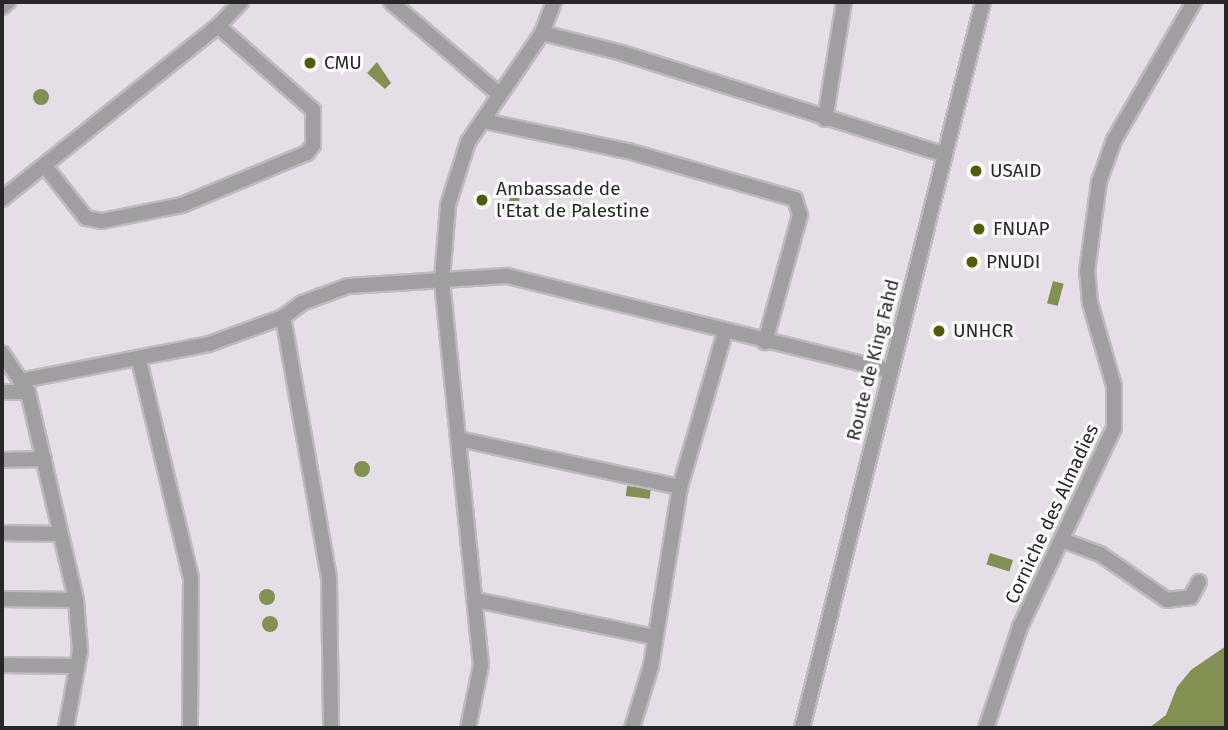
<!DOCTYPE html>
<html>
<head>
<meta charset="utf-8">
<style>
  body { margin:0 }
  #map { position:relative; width:1228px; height:730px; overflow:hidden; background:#e6dee7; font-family:"Fira Sans",sans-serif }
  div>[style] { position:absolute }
  .water>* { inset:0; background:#829052; transform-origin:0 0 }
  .round { border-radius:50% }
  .roads { filter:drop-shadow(2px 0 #c0b9c1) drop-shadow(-2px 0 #c0b9c1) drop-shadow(0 2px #c0b9c1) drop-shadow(0 -2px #c0b9c1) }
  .minor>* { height:14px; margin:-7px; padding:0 7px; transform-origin:7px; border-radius:7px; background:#a19ea1 }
  .dots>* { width:19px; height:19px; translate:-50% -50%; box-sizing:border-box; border:4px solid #fff; border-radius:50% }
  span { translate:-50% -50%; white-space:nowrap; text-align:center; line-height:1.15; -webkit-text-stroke:6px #fff; paint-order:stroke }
  .poi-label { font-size:19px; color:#282628 }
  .left { translate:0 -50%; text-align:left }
  .street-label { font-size:19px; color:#282628 }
  .frame { position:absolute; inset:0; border:4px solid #282628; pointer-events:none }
</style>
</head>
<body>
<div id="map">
  <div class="water">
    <div style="clip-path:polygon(377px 62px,391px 83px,385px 89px,367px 73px)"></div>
    <div class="round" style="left:33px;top:89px;width:16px;height:16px"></div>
    <div style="clip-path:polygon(513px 191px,520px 193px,518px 212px,508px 203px)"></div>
    <div style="left:1053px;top:281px;width:11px;height:23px;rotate:15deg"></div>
    <div class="round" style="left:354px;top:461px;width:16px;height:16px"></div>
    <div style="left:627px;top:486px;width:24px;height:10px;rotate:7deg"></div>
    <div style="left:990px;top:553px;width:24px;height:12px;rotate:17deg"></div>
    <div class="round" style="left:259px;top:589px;width:16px;height:16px"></div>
    <div class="round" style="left:262px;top:616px;width:16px;height:16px"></div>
    <div style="clip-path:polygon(1226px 646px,1226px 728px,1149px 728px,1166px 715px,1177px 687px,1191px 670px)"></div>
  </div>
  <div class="roads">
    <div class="minor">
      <div style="left:391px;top:2px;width:143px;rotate:40.5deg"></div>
      <div style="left:2px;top:7px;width:8px;rotate:-40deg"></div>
      <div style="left:542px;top:33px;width:82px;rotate:14deg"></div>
      <div style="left:622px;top:53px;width:339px;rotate:17.5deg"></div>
      <div style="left:825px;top:119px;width:119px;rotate:-80.8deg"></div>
      <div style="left:484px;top:121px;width:147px;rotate:11.8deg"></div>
      <div style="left:628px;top:151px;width:174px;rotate:16deg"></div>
      <div style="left:795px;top:199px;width:17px;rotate:73deg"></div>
      <div style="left:800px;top:215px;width:132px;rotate:105.4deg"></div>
      <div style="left:45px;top:166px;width:66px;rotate:51.7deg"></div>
      <div style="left:86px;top:218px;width:16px;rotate:11deg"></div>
      <div style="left:102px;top:221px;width:82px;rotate:-11.3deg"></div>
      <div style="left:182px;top:205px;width:135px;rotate:-22.6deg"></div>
      <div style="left:307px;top:153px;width:10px;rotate:-53deg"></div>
      <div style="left:313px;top:145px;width:35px;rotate:-90deg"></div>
      <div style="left:313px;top:110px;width:127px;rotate:-138.5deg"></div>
      <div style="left:2px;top:199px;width:277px;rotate:-38.7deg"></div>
      <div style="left:218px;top:26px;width:33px;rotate:-46deg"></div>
      <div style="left:283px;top:317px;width:264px;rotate:80deg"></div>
      <div style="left:329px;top:577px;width:151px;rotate:89.2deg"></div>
      <div style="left:2px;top:353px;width:47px;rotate:56.3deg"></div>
      <div style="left:28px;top:392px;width:213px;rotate:77deg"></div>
      <div style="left:76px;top:600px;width:51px;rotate:85.5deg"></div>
      <div style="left:80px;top:651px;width:78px;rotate:100.3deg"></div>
      <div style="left:139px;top:360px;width:224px;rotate:76.6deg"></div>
      <div style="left:191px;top:578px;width:150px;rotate:90.4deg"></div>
      <div style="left:24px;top:380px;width:188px;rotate:-11deg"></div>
      <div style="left:209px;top:344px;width:79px;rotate:-20deg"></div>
      <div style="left:283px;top:317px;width:24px;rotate:-36deg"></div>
      <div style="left:302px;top:303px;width:49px;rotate:-20.3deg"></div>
      <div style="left:348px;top:286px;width:159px;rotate:-3.6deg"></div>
      <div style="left:507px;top:276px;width:395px;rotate:13.9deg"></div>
      <div style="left:2px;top:392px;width:26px"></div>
      <div style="left:459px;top:439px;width:226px;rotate:12.3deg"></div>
      <div style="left:2px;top:460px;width:42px;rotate:-1.4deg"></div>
      <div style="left:2px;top:533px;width:57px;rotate:1deg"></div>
      <div style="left:1062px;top:540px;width:40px;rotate:20.2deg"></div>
      <div style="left:1100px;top:554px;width:81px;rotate:34.5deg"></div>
      <div style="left:1167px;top:600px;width:24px;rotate:-7deg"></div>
      <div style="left:1191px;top:597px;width:17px;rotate:-62deg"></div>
      <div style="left:2px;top:599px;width:74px;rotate:0.8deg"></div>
      <div style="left:476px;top:600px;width:183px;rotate:11.7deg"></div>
      <div style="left:2px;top:665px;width:75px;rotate:0.8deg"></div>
      <div style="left:468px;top:728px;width:64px;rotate:-78.3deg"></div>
      <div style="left:481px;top:665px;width:387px;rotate:-95.8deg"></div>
      <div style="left:442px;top:280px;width:75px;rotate:-85.4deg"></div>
      <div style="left:448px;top:205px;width:66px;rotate:-72.4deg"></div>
      <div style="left:468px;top:142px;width:132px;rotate:-55.8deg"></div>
      <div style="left:542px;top:33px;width:33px;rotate:-69deg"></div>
      <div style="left:632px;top:728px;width:65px;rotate:-73deg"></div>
      <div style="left:651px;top:666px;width:181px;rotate:-80.8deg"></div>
      <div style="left:680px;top:487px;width:161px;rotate:-73.8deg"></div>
      <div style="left:802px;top:728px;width:748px;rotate:-76deg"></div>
      <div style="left:986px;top:728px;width:107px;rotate:-71.4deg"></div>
      <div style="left:1020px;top:627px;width:220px;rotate:-64.7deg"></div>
      <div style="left:1114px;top:428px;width:42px;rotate:-90deg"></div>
      <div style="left:1114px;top:386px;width:86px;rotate:-106.1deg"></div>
      <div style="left:1090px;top:303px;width:32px;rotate:-95deg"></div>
      <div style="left:1087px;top:271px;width:90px;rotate:-82.3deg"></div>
      <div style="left:1099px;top:182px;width:45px;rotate:-70.3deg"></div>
      <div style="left:1114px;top:140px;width:160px;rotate:-59.9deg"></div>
    </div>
  </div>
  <div class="dots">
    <div style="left:310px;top:63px;background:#4f5d00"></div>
    <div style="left:976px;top:171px;background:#4f5d00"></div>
    <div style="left:482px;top:200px;background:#4f5d00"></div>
    <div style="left:979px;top:229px;background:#4f5d00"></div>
    <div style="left:972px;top:262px;background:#4f5d00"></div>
    <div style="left:939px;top:331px;background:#4f5d00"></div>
  </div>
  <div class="poi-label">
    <span class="left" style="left:324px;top:63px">CMU</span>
    <span class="left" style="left:990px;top:171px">USAID</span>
    <span class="left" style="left:496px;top:200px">Ambassade de<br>l'Etat de Palestine</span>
    <span class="left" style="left:993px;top:229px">FNUAP</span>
    <span class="left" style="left:986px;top:262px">PNUDI</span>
    <span class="left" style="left:953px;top:331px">UNHCR</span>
  </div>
  <div class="street-label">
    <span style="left:873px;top:360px;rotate:-76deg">Route de King Fahd</span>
    <span style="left:1052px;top:514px;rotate:-65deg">Corniche des Almadies</span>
  </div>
  <div class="frame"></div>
</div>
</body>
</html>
